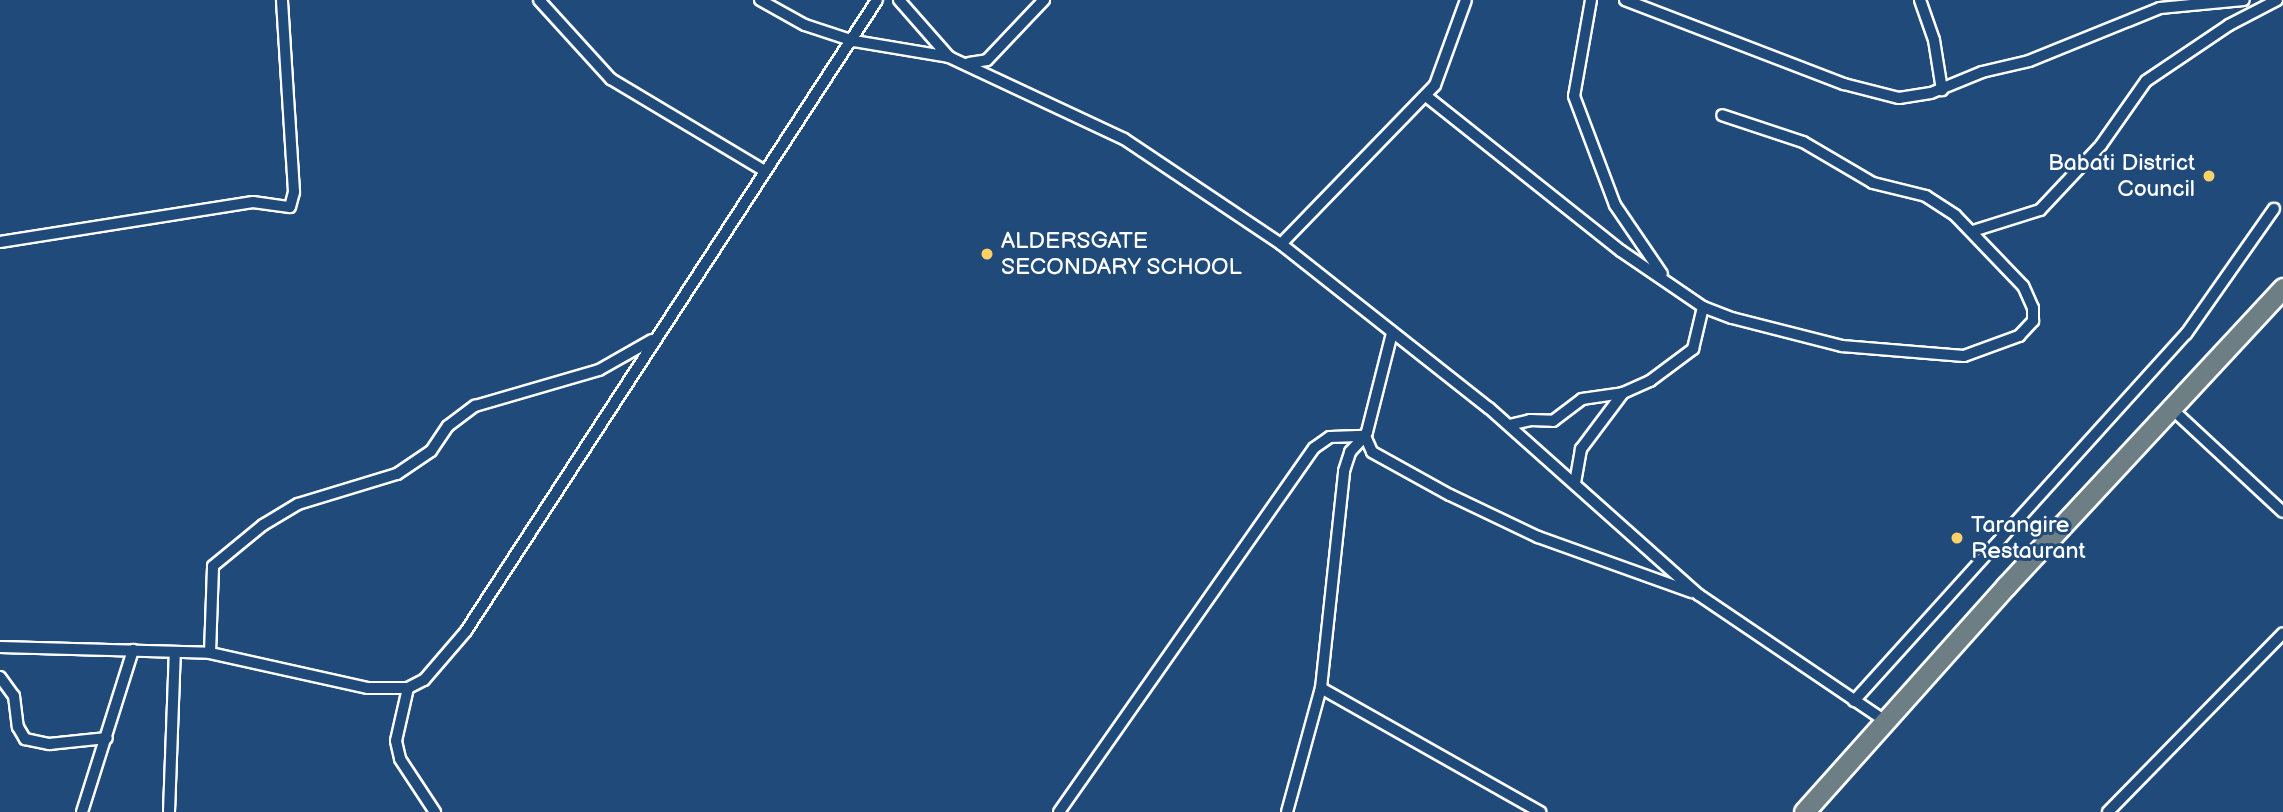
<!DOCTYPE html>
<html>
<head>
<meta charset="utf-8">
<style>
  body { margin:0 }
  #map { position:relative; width:2283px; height:812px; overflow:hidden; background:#1f4a7a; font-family:"Balsamiq Sans",sans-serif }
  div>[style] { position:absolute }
  .roads { filter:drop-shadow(2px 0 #fff) drop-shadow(-2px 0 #fff) drop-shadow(0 2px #fff) drop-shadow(0 -2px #fff) }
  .street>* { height:10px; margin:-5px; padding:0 5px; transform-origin:5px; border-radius:5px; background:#1f4a7a }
  .highway>* { height:19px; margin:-9.5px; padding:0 9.5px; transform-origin:9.5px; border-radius:9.5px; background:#6d7e84 }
  .dots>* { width:19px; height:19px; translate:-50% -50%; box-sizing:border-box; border:4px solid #1f4a7a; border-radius:50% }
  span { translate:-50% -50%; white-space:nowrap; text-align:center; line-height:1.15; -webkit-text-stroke:6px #1f4a7a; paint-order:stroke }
  .poi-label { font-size:23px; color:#fff }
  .right { translate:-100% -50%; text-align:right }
  .left { translate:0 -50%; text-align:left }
</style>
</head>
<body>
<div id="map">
  <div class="roads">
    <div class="street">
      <div style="left:539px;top:0;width:107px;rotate:47.7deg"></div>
      <div style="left:611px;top:79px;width:179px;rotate:30.9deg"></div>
      <div style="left:760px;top:0;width:51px;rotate:29.1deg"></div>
      <div style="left:805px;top:25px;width:52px;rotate:18.1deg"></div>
      <div style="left:854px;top:41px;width:97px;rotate:9.5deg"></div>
      <div style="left:899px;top:0;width:76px;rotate:48.7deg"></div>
      <div style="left:949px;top:57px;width:193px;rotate:25.1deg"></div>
      <div style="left:1124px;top:139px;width:189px;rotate:33.8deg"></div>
      <div style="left:1281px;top:244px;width:265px;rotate:38.3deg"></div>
      <div style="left:1489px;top:408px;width:281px;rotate:41.7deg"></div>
      <div style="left:1699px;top:595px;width:225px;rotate:34.1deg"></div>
      <div style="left:1591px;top:0;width:97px;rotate:100deg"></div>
      <div style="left:1574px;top:96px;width:116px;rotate:69.4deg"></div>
      <div style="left:1615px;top:205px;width:83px;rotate:55.7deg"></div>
      <div style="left:1625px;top:0;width:235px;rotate:21deg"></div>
      <div style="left:1844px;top:84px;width:57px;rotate:14.3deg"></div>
      <div style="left:1899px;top:98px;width:32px;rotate:-9deg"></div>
      <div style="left:1931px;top:93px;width:55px;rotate:-22.4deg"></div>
      <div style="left:1982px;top:72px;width:48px;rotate:-13.2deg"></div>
      <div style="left:2029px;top:61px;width:141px;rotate:-22deg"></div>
      <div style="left:2160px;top:8px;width:84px;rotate:-5.4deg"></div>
      <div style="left:1920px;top:0;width:42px;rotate:70.7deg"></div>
      <div style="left:1934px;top:40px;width:51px;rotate:80.9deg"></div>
      <div style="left:969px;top:63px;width:18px;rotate:-9deg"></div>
      <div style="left:987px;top:60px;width:83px;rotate:-46.5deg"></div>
      <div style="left:1426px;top:96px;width:249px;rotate:38.5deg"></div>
      <div style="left:1621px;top:251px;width:99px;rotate:34.3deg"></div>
      <div style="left:1703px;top:307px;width:31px;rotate:21deg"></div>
      <div style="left:1732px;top:318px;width:114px;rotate:14.3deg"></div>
      <div style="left:1842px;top:346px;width:122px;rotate:4.7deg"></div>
      <div style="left:1964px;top:356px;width:59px;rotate:-20deg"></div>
      <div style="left:2019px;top:336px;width:21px;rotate:-47deg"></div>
      <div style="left:2033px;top:321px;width:13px;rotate:-90deg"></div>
      <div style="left:2033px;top:308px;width:24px;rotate:-114deg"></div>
      <div style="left:2023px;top:286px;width:98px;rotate:-133.8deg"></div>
      <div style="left:1955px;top:215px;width:35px;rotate:-147deg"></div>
      <div style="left:1926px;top:196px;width:55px;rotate:-166.2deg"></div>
      <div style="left:1873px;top:183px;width:81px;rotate:-149.6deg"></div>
      <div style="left:1803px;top:142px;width:85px;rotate:-161.6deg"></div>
      <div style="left:1973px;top:231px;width:70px;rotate:-17.4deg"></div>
      <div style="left:2040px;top:210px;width:89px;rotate:-46.8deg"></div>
      <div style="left:2101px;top:145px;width:78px;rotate:-54.9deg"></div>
      <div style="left:2146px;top:81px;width:100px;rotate:-34deg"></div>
      <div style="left:2229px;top:25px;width:54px;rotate:-27.5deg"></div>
      <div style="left:0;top:242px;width:256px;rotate:-9deg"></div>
      <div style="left:253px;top:202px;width:37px;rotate:8deg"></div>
      <div style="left:290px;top:207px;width:16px;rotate:-75deg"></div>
      <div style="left:294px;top:192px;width:192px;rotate:-93.6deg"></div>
      <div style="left:1281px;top:244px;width:221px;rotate:-45.9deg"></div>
      <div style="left:1435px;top:85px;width:90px;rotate:-70deg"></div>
      <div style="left:2172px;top:409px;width:151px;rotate:42.9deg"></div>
      <div style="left:1509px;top:425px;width:22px;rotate:-13deg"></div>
      <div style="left:1530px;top:420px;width:23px;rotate:2deg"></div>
      <div style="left:1553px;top:421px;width:36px;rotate:-37deg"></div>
      <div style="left:1582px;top:399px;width:41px;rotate:-8.3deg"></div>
      <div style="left:1623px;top:393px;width:30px;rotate:-24deg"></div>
      <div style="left:1650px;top:381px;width:54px;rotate:-36.7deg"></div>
      <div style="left:1693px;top:349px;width:43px;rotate:-76.6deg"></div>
      <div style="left:1365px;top:436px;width:17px;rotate:66deg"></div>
      <div style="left:1372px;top:452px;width:89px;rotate:28.9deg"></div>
      <div style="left:1450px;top:495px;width:98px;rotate:25.5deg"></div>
      <div style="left:1538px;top:537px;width:164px;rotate:19.7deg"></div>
      <div style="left:1575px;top:483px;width:35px;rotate:-80deg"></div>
      <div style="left:1581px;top:449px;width:70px;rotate:-53.1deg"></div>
      <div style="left:0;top:647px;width:210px;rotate:1.6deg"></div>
      <div style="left:210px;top:653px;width:162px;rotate:12.5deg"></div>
      <div style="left:368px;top:688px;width:40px"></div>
      <div style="left:408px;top:688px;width:18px;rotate:-27deg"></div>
      <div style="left:424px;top:680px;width:65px;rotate:-49.4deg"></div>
      <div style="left:466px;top:631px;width:753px;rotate:-56.92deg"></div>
      <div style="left:210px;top:653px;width:87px;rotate:-88deg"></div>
      <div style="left:213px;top:566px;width:65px;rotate:-39.4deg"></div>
      <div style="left:263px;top:525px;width:41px;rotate:-31deg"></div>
      <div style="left:298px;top:504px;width:103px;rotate:-16.9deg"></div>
      <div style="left:397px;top:474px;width:41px;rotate:-34.1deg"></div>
      <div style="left:431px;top:451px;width:30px;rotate:-56deg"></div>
      <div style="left:448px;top:426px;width:34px;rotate:-37deg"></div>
      <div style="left:475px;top:406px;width:129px;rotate:-16.2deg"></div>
      <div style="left:599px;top:370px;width:61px;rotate:-29.5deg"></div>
      <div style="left:0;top:677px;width:24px;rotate:54deg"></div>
      <div style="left:14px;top:696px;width:31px;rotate:83deg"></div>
      <div style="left:18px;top:727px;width:14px;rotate:60deg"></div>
      <div style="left:25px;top:739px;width:25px;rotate:12deg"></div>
      <div style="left:49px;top:744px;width:58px;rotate:-5.9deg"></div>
      <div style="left:408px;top:688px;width:54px;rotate:102.8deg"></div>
      <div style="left:396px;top:741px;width:18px;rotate:77deg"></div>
      <div style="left:400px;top:759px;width:64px;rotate:56.6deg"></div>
      <div style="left:1321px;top:688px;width:252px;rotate:29.5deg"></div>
      <div style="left:1854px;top:701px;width:495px;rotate:-47.9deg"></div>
      <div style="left:2186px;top:334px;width:153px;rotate:-54.9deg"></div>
      <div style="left:82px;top:812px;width:170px;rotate:-72.5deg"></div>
      <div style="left:169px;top:812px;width:160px;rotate:-87.9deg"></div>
      <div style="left:1059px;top:812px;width:444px;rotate:-55deg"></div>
      <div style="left:1314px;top:448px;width:19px;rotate:-35deg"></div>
      <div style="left:1330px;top:437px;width:35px;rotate:-2deg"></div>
      <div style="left:1365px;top:436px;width:4px;rotate:-63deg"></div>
      <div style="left:1367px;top:432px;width:102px;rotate:-75.8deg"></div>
      <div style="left:1287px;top:812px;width:129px;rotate:-74.7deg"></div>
      <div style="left:1321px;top:688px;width:218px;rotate:-83.9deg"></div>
      <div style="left:1344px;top:471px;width:20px;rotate:-72deg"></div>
      <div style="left:1350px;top:452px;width:22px;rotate:-47deg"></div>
      <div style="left:2108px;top:812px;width:250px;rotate:-45.6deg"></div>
    </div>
    <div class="highway">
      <div style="left:1804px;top:812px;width:303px;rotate:-48.2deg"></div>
      <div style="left:2006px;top:586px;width:407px;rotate:-47.1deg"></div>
    </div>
  </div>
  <div class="dots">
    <div style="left:2209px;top:176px;background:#ffd166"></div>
    <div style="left:987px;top:254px;background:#ffd166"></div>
    <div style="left:1957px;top:538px;background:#ffd166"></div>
  </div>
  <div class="poi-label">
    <span class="right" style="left:2195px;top:176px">Babati District<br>Council</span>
    <span class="left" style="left:1001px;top:254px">ALDERSGATE<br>SECONDARY SCHOOL</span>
    <span class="left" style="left:1971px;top:538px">Tarangire<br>Restaurant</span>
  </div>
</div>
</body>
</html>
